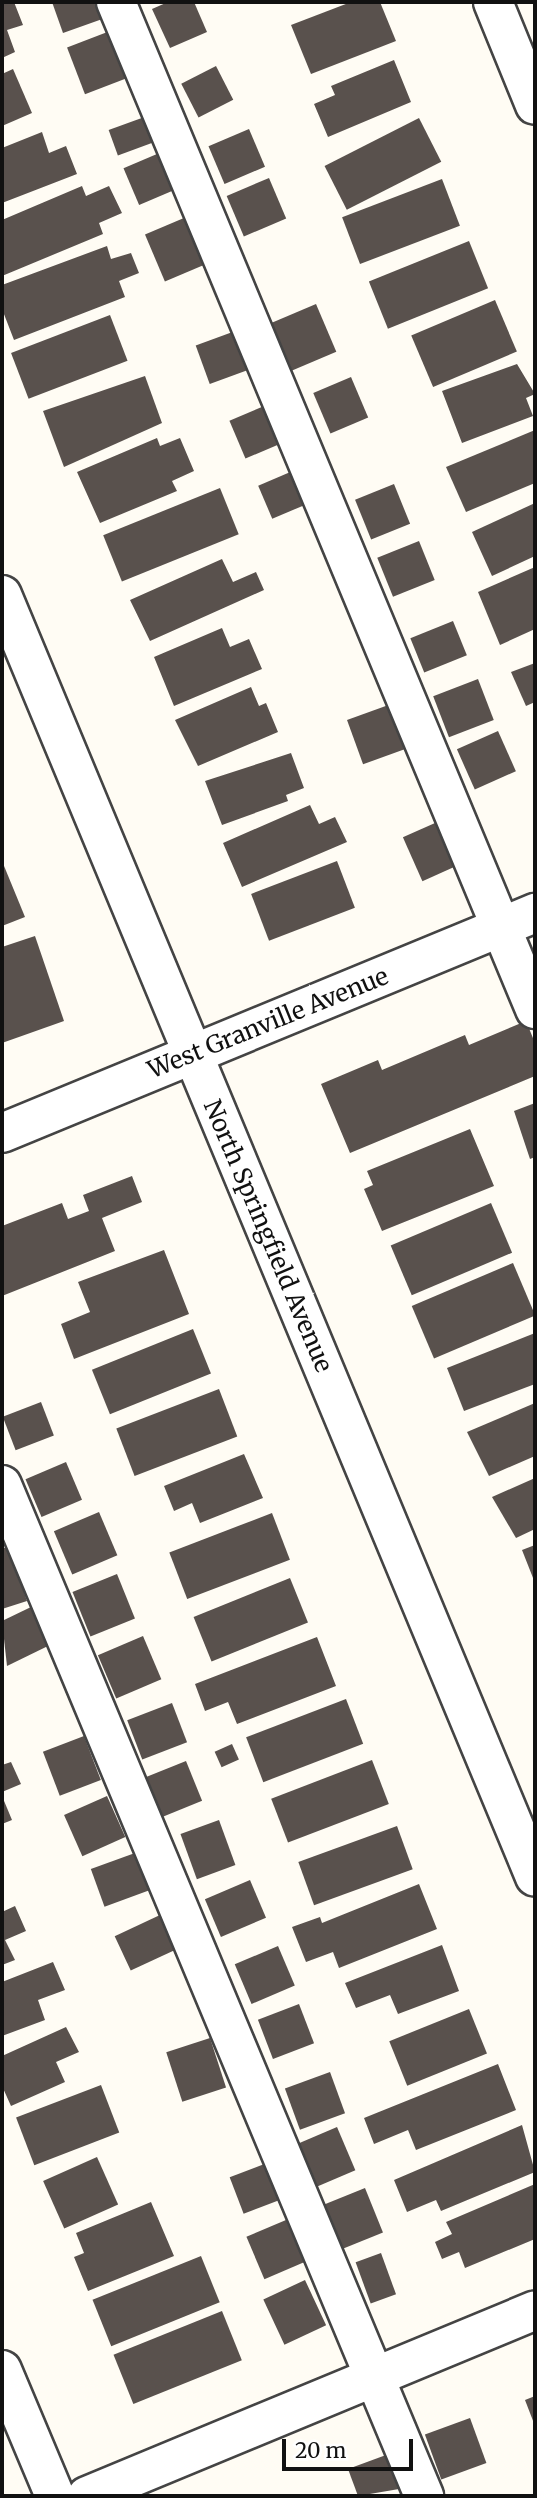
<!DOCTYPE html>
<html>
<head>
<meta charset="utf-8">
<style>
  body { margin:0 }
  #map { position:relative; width:537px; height:2498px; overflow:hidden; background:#fffcf4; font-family:Merriweather,serif }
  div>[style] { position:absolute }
  .building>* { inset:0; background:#59514d; transform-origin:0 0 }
  .roads { filter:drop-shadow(2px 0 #444) drop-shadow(-2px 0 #444) drop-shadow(0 2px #444) drop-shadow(0 -2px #444) }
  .minor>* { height:38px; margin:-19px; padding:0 19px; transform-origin:19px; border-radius:19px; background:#fff }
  span { translate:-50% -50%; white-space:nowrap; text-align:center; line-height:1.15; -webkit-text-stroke:7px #fff; paint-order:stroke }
  .street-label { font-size:24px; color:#111 }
  .frame { position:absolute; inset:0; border:4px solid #111; pointer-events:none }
  .scale { position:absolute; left:282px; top:2439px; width:131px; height:32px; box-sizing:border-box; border:4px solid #111; border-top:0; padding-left:9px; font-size:21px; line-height:24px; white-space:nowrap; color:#111; -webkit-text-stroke:5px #fff; paint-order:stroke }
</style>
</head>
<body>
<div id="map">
  <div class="building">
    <div style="clip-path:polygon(14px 2px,23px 25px,7px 30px,15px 52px,2px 58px,2px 4px)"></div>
    <div style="clip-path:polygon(52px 2px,102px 2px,108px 17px,63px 33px)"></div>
    <div style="clip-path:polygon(168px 2px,194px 2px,207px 32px,170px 48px,152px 9px)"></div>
    <div style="clip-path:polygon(351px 2px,380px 2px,396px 41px,311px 74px,291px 25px)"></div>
    <div style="left:110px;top:31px;width:50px;height:46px;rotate:69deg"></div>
    <div style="clip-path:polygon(394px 60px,411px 102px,328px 137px,314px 104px,335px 95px,331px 86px)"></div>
    <div style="left:216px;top:66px;width:38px;height:39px;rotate:63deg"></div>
    <div style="clip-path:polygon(13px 69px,32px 113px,2px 126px,2px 74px)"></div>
    <div style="left:150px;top:115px;width:27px;height:44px;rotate:70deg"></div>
    <div style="left:419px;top:118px;width:49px;height:106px;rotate:63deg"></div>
    <div style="left:249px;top:129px;width:41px;height:44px;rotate:67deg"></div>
    <div style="clip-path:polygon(42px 132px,49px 153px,66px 146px,77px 174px,2px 203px,2px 148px)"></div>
    <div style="left:164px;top:151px;width:40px;height:44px;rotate:67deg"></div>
    <div style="left:269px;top:178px;width:44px;height:46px;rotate:67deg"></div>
    <div style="left:442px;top:179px;width:50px;height:107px;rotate:69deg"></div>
    <div style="clip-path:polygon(82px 186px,86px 196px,109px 186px,122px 213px,99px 223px,103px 234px,2px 276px,2px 220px)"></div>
    <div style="left:191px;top:215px;width:51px;height:50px;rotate:67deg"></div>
    <div style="left:469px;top:241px;width:51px;height:108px;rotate:68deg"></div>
    <div style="clip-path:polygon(107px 246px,111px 259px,131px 253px,139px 273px,119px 281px,125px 297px,14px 340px,2px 309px,2px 285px)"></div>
    <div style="left:495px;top:300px;width:56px;height:91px;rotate:67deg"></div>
    <div style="left:316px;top:304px;width:52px;height:48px;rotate:67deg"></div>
    <div style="left:110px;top:315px;width:49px;height:106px;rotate:69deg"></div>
    <div style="left:238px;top:330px;width:41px;height:45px;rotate:70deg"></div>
    <div style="clip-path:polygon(517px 364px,535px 394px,526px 398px,533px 416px,462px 443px,442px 391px)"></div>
    <div style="clip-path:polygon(145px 376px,162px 423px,64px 467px,43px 411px)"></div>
    <div style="left:351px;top:377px;width:44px;height:41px;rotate:67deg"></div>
    <div style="left:269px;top:404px;width:41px;height:43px;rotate:67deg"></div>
    <div style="clip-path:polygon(535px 430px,535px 483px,466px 512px,446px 467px)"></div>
    <div style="clip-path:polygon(157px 438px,160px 446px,180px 438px,194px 471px,172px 481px,177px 491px,100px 523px,77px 472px)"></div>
    <div style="left:295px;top:470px;width:36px;height:40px;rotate:67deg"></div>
    <div style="left:394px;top:484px;width:43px;height:42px;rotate:68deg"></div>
    <div style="left:220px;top:488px;width:50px;height:126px;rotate:68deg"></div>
    <div style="clip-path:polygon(535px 503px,535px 556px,492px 576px,472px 532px)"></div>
    <div style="left:419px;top:541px;width:42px;height:45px;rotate:68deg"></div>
    <div style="clip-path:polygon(222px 559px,233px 582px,256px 572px,264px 590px,150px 641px,130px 600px)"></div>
    <div style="clip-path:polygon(535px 567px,535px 629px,500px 645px,478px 592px)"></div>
    <div style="left:453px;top:621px;width:37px;height:46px;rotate:68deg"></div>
    <div style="clip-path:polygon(222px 628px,230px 647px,249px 639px,262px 669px,174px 706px,154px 657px)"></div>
    <div style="clip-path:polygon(535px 663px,535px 702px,526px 706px,511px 672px)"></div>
    <div style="left:478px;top:679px;width:44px;height:48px;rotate:69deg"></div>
    <div style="clip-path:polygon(251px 687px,259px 706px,266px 703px,278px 732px,198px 766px,175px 720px)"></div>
    <div style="left:394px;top:703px;width:47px;height:50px;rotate:70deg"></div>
    <div style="left:498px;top:731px;width:44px;height:45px;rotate:66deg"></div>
    <div style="clip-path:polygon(291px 753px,304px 788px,286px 795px,288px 801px,222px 825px,205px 781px)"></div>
    <div style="clip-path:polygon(310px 805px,319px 824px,335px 817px,347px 842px,242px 887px,223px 843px)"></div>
    <div style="left:444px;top:819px;width:48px;height:45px;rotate:66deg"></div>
    <div style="clip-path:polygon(2px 861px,25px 917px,2px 926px)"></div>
    <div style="left:337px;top:861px;width:50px;height:92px;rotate:69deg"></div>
    <div style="clip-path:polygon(35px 936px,64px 1021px,2px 1043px,2px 947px)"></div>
    <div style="clip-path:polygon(526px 1021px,535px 1043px,535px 1076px,350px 1153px,321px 1084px,378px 1060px,382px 1070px,465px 1035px,469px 1045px)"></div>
    <div style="clip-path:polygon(535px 1103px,535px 1157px,530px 1159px,514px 1111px)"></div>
    <div style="clip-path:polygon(470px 1129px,494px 1186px,382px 1231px,364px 1189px,373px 1185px,367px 1171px)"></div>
    <div style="clip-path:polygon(132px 1176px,142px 1202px,102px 1218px,115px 1251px,2px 1296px,2px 1226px,62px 1203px,68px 1219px,89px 1211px,83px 1195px)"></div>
    <div style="left:491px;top:1203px;width:54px;height:109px;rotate:67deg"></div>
    <div style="clip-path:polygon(164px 1250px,189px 1314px,74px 1359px,61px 1324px,90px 1312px,78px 1282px)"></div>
    <div style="left:513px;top:1263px;width:57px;height:110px;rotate:67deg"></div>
    <div style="left:193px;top:1329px;width:48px;height:109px;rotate:68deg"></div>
    <div style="clip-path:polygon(535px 1333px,535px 1384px,464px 1411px,447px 1368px)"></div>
    <div style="left:219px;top:1389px;width:51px;height:110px;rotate:69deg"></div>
    <div style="left:41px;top:1402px;width:36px;height:41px;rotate:69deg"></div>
    <div style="clip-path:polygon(535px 1403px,535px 1456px,489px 1476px,467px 1432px)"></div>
    <div style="clip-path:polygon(244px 1454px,263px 1498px,200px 1523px,192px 1503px,174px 1511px,164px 1486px)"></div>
    <div style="left:66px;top:1462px;width:41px;height:44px;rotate:67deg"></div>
    <div style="clip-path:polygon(535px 1478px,535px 1529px,516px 1538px,492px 1497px)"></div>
    <div style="left:99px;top:1512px;width:47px;height:49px;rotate:67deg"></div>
    <div style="left:272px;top:1513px;width:50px;height:110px;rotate:69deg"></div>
    <div style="clip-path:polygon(535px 1545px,535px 1583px,522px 1550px)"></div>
    <div style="clip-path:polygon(9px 1546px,27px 1601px,2px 1609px,2px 1549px)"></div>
    <div style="left:117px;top:1574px;width:48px;height:48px;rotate:68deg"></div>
    <div style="left:290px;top:1578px;width:48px;height:104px;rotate:68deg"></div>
    <div style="clip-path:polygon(31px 1607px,50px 1645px,7px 1666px,2px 1621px)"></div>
    <div style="left:143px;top:1636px;width:47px;height:49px;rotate:67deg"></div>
    <div style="clip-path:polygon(317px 1637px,336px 1686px,237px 1724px,228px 1702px,205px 1711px,195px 1684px)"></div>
    <div style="left:346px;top:1699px;width:48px;height:107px;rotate:69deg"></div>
    <div style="left:172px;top:1703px;width:42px;height:48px;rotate:69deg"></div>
    <div style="left:84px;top:1736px;width:47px;height:44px;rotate:69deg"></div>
    <div style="left:232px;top:1744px;width:17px;height:19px;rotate:66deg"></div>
    <div style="left:372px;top:1760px;width:47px;height:108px;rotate:69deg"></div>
    <div style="left:186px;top:1761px;width:43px;height:45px;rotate:68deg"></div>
    <div style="clip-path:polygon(11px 1762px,21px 1784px,2px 1792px,2px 1765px)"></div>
    <div style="clip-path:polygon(2px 1796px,12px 1820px,2px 1824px)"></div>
    <div style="left:107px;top:1796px;width:45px;height:47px;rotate:66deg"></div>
    <div style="left:219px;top:1820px;width:48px;height:41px;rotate:70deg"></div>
    <div style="left:397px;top:1826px;width:46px;height:105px;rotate:70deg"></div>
    <div style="left:135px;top:1853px;width:40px;height:47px;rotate:70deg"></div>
    <div style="left:250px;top:1880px;width:41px;height:49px;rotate:67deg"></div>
    <div style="clip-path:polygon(419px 1884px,437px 1929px,339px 1968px,333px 1952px,306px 1962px,292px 1927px,320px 1917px,322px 1923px)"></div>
    <div style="clip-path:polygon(15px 1906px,26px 1931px,5px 1940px,15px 1960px,2px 1965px,2px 1912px)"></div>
    <div style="left:160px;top:1915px;width:38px;height:50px;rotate:65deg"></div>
    <div style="clip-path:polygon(442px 1945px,459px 1991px,398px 2014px,390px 1995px,356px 2008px,345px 1983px)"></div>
    <div style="left:278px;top:1946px;width:43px;height:47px;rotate:67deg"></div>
    <div style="clip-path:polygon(53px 1962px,65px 1990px,38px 2000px,45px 2020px,2px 2036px,2px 1982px)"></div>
    <div style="left:299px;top:2004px;width:42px;height:44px;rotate:69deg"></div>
    <div style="left:469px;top:2009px;width:48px;height:86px;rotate:68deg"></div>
    <div style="clip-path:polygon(66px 2027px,79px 2052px,56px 2062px,65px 2082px,11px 2106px,2px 2086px,2px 2056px)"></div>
    <div style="left:210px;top:2038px;width:52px;height:46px;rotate:72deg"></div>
    <div style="clip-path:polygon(498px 2064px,516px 2110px,416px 2150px,408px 2130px,374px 2144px,364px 2118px)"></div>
    <div style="left:330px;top:2072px;width:44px;height:48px;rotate:70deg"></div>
    <div style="left:101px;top:2085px;width:51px;height:91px;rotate:69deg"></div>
    <div style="clip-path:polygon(522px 2125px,535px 2172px,441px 2211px,436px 2200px,407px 2212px,394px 2180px)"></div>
    <div style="left:337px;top:2127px;width:47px;height:42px;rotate:67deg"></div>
    <div style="left:97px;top:2157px;width:52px;height:59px;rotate:66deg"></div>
    <div style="left:267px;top:2163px;width:39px;height:40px;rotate:69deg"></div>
    <div style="clip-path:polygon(535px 2184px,535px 2239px,465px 2268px,459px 2252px,442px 2259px,435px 2242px,452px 2234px,446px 2222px)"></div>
    <div style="left:365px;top:2188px;width:48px;height:44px;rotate:68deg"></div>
    <div style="clip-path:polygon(151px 2202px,174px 2256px,88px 2291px,74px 2257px,84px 2253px,76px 2233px)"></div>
    <div style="left:286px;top:2220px;width:46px;height:43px;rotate:67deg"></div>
    <div style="left:381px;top:2253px;width:44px;height:27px;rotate:70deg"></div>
    <div style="left:201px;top:2256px;width:50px;height:117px;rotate:68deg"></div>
    <div style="left:305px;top:2280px;width:50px;height:46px;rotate:65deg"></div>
    <div style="left:222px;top:2311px;width:53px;height:117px;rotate:68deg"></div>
    <div style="clip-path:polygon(535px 2396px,535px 2426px,525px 2400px)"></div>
    <div style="left:470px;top:2418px;width:48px;height:48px;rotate:70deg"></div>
    <div style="clip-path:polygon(386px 2455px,399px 2489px,358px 2496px,348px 2469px)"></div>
  </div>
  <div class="roads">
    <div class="minor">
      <div style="left:116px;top:2px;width:1091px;rotate:67.41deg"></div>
      <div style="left:493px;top:2px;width:111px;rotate:67.8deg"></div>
      <div style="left:2px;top:595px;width:1388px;rotate:67.42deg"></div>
      <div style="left:2px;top:1133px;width:577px;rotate:-22.43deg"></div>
      <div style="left:2px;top:1485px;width:1096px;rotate:67.34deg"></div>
      <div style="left:2px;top:2370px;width:137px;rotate:67.2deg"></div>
      <div style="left:87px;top:2496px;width:485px;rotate:-22.5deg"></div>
    </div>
  </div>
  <div class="street-label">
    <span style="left:268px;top:1023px;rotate:-22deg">West Granville Avenue</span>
    <span style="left:268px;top:1236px;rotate:67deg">North Springfield Avenue</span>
  </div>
  <div class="frame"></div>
  <div class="scale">20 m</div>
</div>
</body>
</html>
